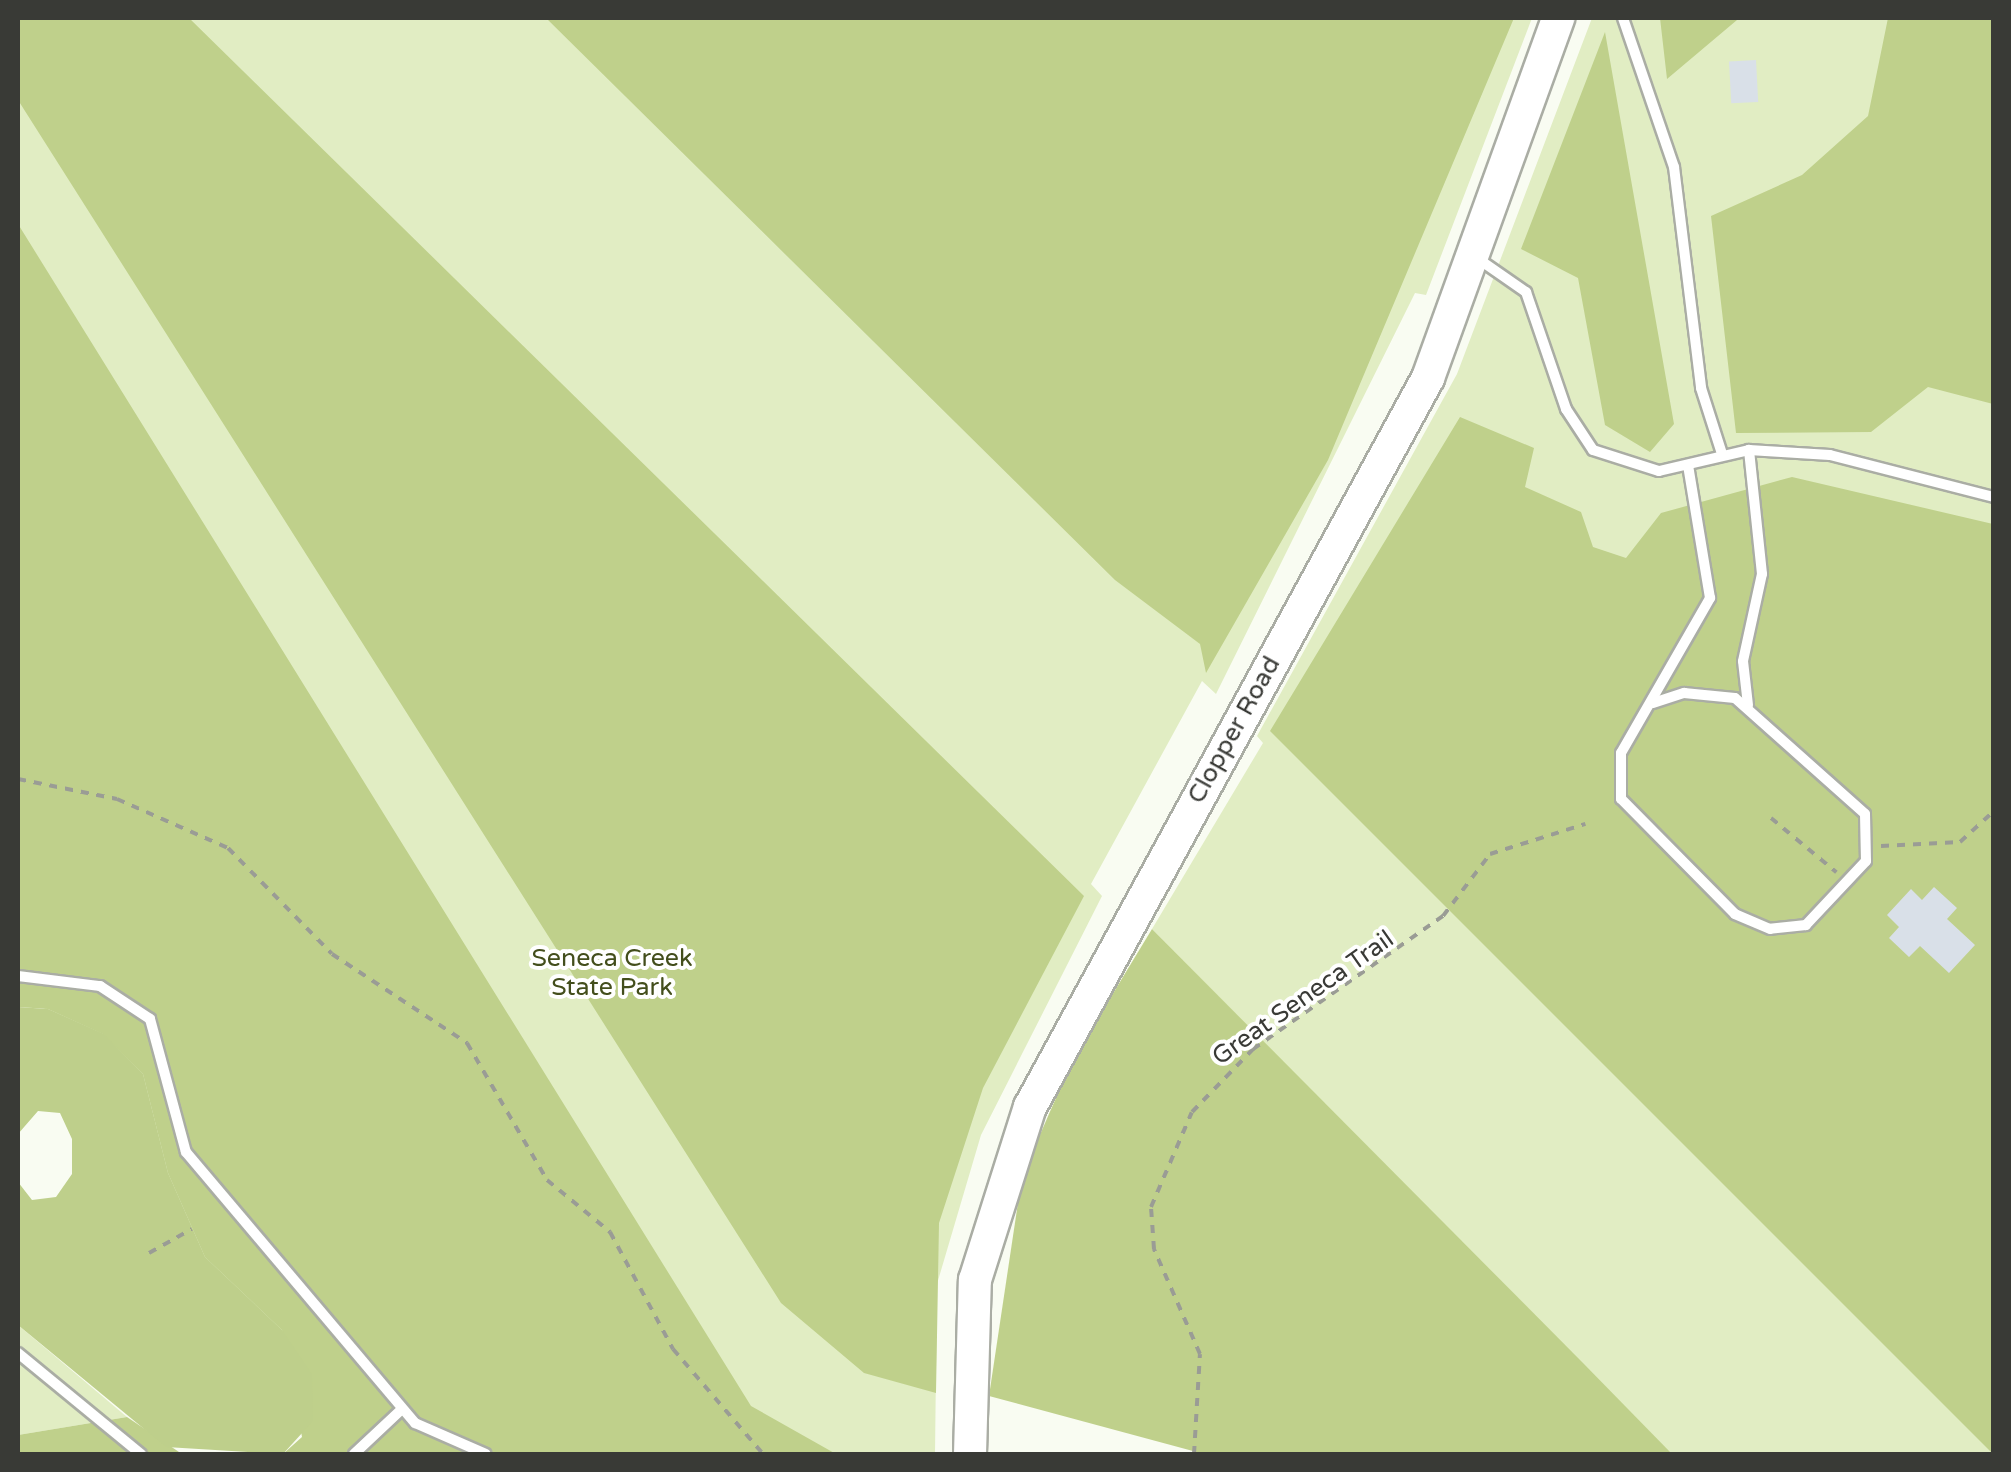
<!DOCTYPE html>
<html>
<head>
<meta charset="utf-8">
<style>
  body { margin:0 }
  #map { position:relative; width:2011px; height:1472px; overflow:hidden; background:#f9fcf2; font-family:"Varela Round",sans-serif }
  div>[style] { position:absolute }
  .green>* { inset:0; background:#e1edc3 }
  .forest>* { inset:0; background:#bfd08b }
  .water>* { inset:0; background:#becf8b }
  .building>* { inset:0; background:#d9e0e8; transform-origin:0 0 }
  .path>* { height:4px; margin-top:-2px; transform-origin:0; background:repeating-linear-gradient(90deg,#9a9c95 0 8px,transparent 0 16px) }
  .roads { filter:drop-shadow(2px 0 #aaada4) drop-shadow(-2px 0 #aaada4) drop-shadow(0 2px #aaada4) drop-shadow(0 -2px #aaada4) }
  .service>* { height:10px; margin:-5px; padding:0 5px; transform-origin:5px; border-radius:5px; background:#fff }
  .primary>* { height:32px; margin:-16px; padding:0 16px; transform-origin:16px; border-radius:16px; background:#fff }
  span { translate:-50% -50%; white-space:nowrap; text-align:center; line-height:1.15; -webkit-text-stroke:8px #fff; paint-order:stroke }
  .street-label { font-size:25px; color:#393a36 }
  .park-label { font-size:25px; color:#434e1c }
  .frame { position:absolute; inset:0; border:20px solid #393a36; pointer-events:none }
</style>
</head>
<body>
<div id="map">
  <div class="green">
    <div style="clip-path:polygon(18px 18px,1532px 18px,1426px 295px,1415px 293px,1216px 694px,1202px 681px,1091px 884px,1102px 896px,981px 1135px,937px 1284px,935px 1454px,322px 1454px,18px 966px)"></div>
    <div style="clip-path:polygon(1592px 18px,1993px 18px,1993px 1454px,1668px 1454px,1152px 929px,1263px 743px,1257px 736px,1457px 374px)"></div>
    <div style="clip-path:polygon(18px 1325px,127px 1417px,18px 1435px)"></div>
  </div>
  <div class="forest">
    <div style="clip-path:polygon(18px 18px,189px 18px,1084px 896px,983px 1088px,939px 1223px,936px 1393px,864px 1373px,781px 1303px,18px 100px)"></div>
    <div style="clip-path:polygon(546px 18px,1514px 18px,1328px 460px,1206px 673px,1200px 644px,1115px 580px)"></div>
    <div style="clip-path:polygon(1660px 18px,1764px 18px,1737px 20px,1667px 79px)"></div>
    <div style="clip-path:polygon(1888px 18px,1993px 18px,1993px 404px,1928px 387px,1871px 432px,1736px 433px,1711px 216px,1802px 175px,1868px 116px)"></div>
    <div style="clip-path:polygon(1605px 32px,1674px 424px,1650px 452px,1605px 425px,1578px 278px,1521px 249px)"></div>
    <div style="clip-path:polygon(18px 224px,751px 1406px,836px 1454px,283px 1454px,302px 1437px,282px 1330px,205px 1257px,168px 1173px,143px 1074px,103px 1034px,48px 1009px,18px 1007px)"></div>
    <div style="clip-path:polygon(1460px 417px,1534px 448px,1525px 487px,1581px 512px,1593px 547px,1626px 558px,1661px 513px,1792px 477px,1993px 524px,1993px 1454px,1270px 731px)"></div>
    <div style="clip-path:polygon(1152px 929px,1583px 1363px,1672px 1454px,1204px 1454px,989px 1396px,1022px 1176px,1072px 1061px)"></div>
    <div style="clip-path:polygon(127px 1417px,182px 1454px,18px 1454px,18px 1435px)"></div>
  </div>
  <div class="water">
    <div style="clip-path:polygon(18px 1007px,48px 1009px,104px 1034px,143px 1074px,168px 1173px,205px 1257px,282px 1330px,312px 1374px,313px 1421px,283px 1454px,166px 1447px,18px 1325px,18px 1182px,32px 1200px,56px 1197px,72px 1174px,72px 1139px,60px 1113px,38px 1111px,18px 1134px)"></div>
  </div>
  <div class="building">
    <div style="left:1756px;top:60px;width:42px;height:27px;rotate:87deg"></div>
    <div style="clip-path:polygon(1934px 887px,1957px 908px,1947px 919px,1975px 945px,1949px 973px,1920px 946px,1909px 957px,1889px 938px,1899px 927px,1887px 915px,1911px 889px,1922px 900px)"></div>
  </div>
  <div class="path">
    <div style="left:18px;top:779px;width:101px;rotate:11.4deg"></div>
    <div style="left:117px;top:799px;width:121px;rotate:23.8deg"></div>
    <div style="left:228px;top:848px;width:148px;rotate:45.5deg"></div>
    <div style="left:332px;top:954px;width:162px;rotate:33.4deg"></div>
    <div style="left:467px;top:1043px;width:159px;rotate:59.7deg"></div>
    <div style="left:547px;top:1180px;width:82px;rotate:39.5deg"></div>
    <div style="left:610px;top:1232px;width:133px;rotate:61.7deg"></div>
    <div style="left:673px;top:1349px;width:138px;rotate:49.4deg"></div>
    <div style="left:1771px;top:818px;width:85px;rotate:39.7deg"></div>
    <div style="left:1881px;top:846px;width:79px;rotate:-2.9deg"></div>
    <div style="left:1960px;top:842px;width:46px;rotate:-42.4deg"></div>
    <div style="left:149px;top:1253px;width:49px;rotate:-29.2deg"></div>
    <div style="left:1194px;top:1454px;width:100px;rotate:-86.6deg"></div>
    <div style="left:1200px;top:1354px;width:115px;rotate:-113.7deg"></div>
    <div style="left:1154px;top:1249px;width:42px;rotate:-94.1deg"></div>
    <div style="left:1151px;top:1207px;width:103px;rotate:-66.7deg"></div>
    <div style="left:1192px;top:1112px;width:88px;rotate:-45.9deg"></div>
    <div style="left:1253px;top:1049px;width:232px;rotate:-35deg"></div>
    <div style="left:1443px;top:916px;width:78px;rotate:-52.8deg"></div>
    <div style="left:1490px;top:854px;width:100px;rotate:-17.5deg"></div>
  </div>
  <div class="roads">
    <div class="service">
      <div style="left:1623px;top:18px;width:157px;rotate:71.1deg"></div>
      <div style="left:1674px;top:167px;width:223px;rotate:83deg"></div>
      <div style="left:1701px;top:388px;width:69px;rotate:72.3deg"></div>
      <div style="left:1477px;top:258px;width:60px;rotate:34.8deg"></div>
      <div style="left:1526px;top:292px;width:124px;rotate:71.1deg"></div>
      <div style="left:1566px;top:409px;width:49px;rotate:56.6deg"></div>
      <div style="left:1593px;top:450px;width:69px;rotate:17.7deg"></div>
      <div style="left:1659px;top:471px;width:92px;rotate:-13.1deg"></div>
      <div style="left:1749px;top:450px;width:81px;rotate:3.5deg"></div>
      <div style="left:1830px;top:455px;width:169px;rotate:14.4deg"></div>
      <div style="left:1653px;top:703px;width:33px;rotate:-18deg"></div>
      <div style="left:1684px;top:693px;width:51px;rotate:5.6deg"></div>
      <div style="left:1735px;top:698px;width:174px;rotate:41.7deg"></div>
      <div style="left:1865px;top:814px;width:47px;rotate:88.8deg"></div>
      <div style="left:1866px;top:861px;width:88px;rotate:133.2deg"></div>
      <div style="left:1806px;top:925px;width:36px;rotate:174deg"></div>
      <div style="left:1770px;top:929px;width:38px;rotate:-157deg"></div>
      <div style="left:1735px;top:914px;width:162px;rotate:-134.7deg"></div>
      <div style="left:1621px;top:799px;width:46px;rotate:-90deg"></div>
      <div style="left:1621px;top:753px;width:179px;rotate:-60.1deg"></div>
      <div style="left:1710px;top:598px;width:135px;rotate:-99.4deg"></div>
      <div style="left:1748px;top:705px;width:44px;rotate:-96.5deg"></div>
      <div style="left:1743px;top:661px;width:89px;rotate:-77.7deg"></div>
      <div style="left:1762px;top:574px;width:125px;rotate:-96deg"></div>
      <div style="left:18px;top:976px;width:83px;rotate:7deg"></div>
      <div style="left:100px;top:986px;width:60px;rotate:33.4deg"></div>
      <div style="left:150px;top:1019px;width:138px;rotate:74.9deg"></div>
      <div style="left:186px;top:1152px;width:355px;rotate:49.8deg"></div>
      <div style="left:415px;top:1423px;width:77px;rotate:23.6deg"></div>
      <div style="left:18px;top:1353px;width:159px;rotate:39.4deg"></div>
      <div style="left:354px;top:1454px;width:66px;rotate:-43.2deg"></div>
    </div>
    <div class="primary">
      <div style="left:970px;top:1454px;width:174px;rotate:-88.4deg"></div>
      <div style="left:975px;top:1280px;width:182px;rotate:-72.4deg"></div>
      <div style="left:1030px;top:1107px;width:831px;rotate:-61.37deg"></div>
      <div style="left:1428px;top:378px;width:383px;rotate:-70.1deg"></div>
    </div>
  </div>
  <div class="street-label">
    <span style="left:1234px;top:730px;rotate:-61deg">Clopper Road</span>
    <span style="left:1303px;top:998px;rotate:-35deg">Great Seneca Trail</span>
  </div>
  <div class="park-label">
    <span style="left:612px;top:973px">Seneca Creek<br>State Park</span>
  </div>
  <div class="frame"></div>
</div>
</body>
</html>
